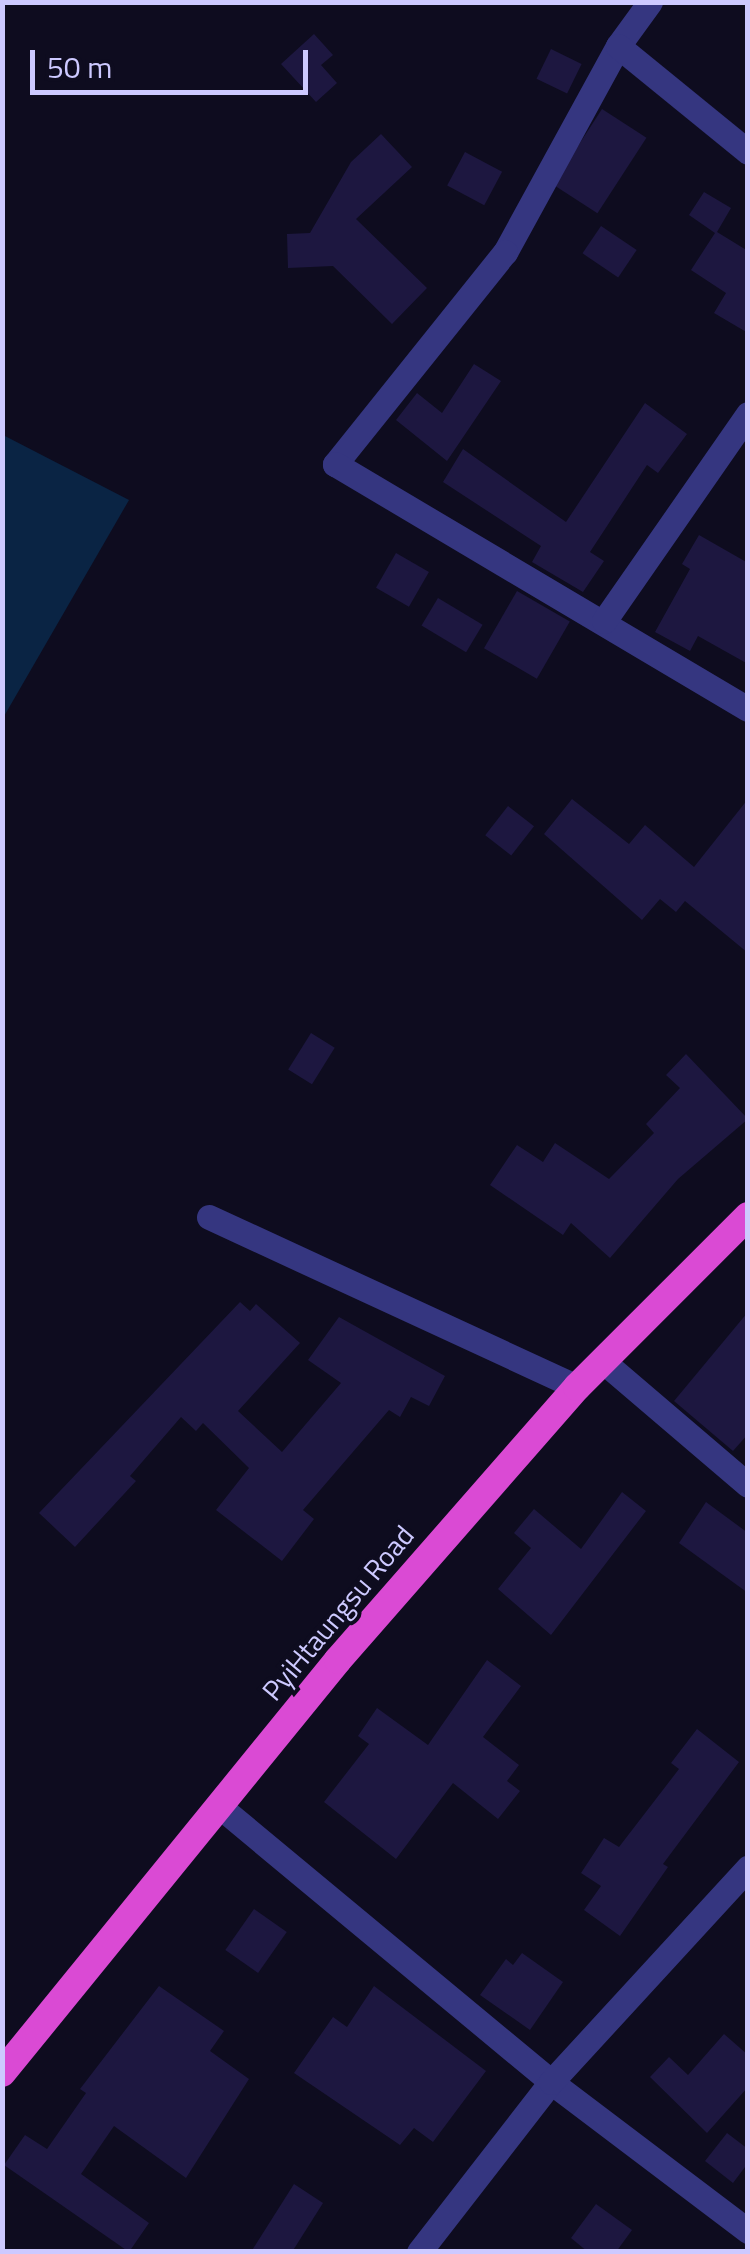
<!DOCTYPE html>
<html>
<head>
<meta charset="utf-8">
<style>
  body { margin:0 }
  #map { position:relative; width:750px; height:2254px; overflow:hidden; background:#0e0c1f; font-family:"Titillium Web",sans-serif }
  div>[style] { position:absolute }
  .water>* { inset:0; background:#0a2444 }
  .building>* { inset:0; background:#1d1740; transform-origin:0 0 }
  .minor>* { height:25px; margin:-12.5px; padding:0 12.5px; transform-origin:12.5px; border-radius:12.5px; background:#353680 }
  .trunk>* { height:28px; margin:-14px; padding:0 14px; transform-origin:14px; border-radius:14px; background:#da4ad4 }
  span { translate:-50% -50%; white-space:nowrap; text-align:center; line-height:1.15; -webkit-text-stroke:8px #0e0c1f; paint-order:stroke }
  .street-label { font-size:28px; color:#cdc9ff }
  .frame { position:absolute; inset:0; border:5px solid #cdc9ff; pointer-events:none }
  .scale { position:absolute; left:30px; top:50px; width:278px; height:45px; box-sizing:border-box; border:5px solid #cdc9ff; border-top:0; padding-left:12px; font-size:30px; line-height:35px; white-space:nowrap; color:#cdc9ff; -webkit-text-stroke:8px #0e0c1f; paint-order:stroke }
</style>
</head>
<body>
<div id="map">
  <div class="water">
    <div style="clip-path:polygon(3px 435px,129px 500px,3px 718px)"></div>
  </div>
  <div class="building">
    <div style="clip-path:polygon(314px 34px,333px 55px,321px 65px,337px 83px,316px 102px,281px 64px)"></div>
    <div style="left:551px;top:49px;width:34px;height:33px;rotate:26deg"></div>
    <div style="left:602px;top:109px;width:53px;height:90px;rotate:33deg"></div>
    <div style="clip-path:polygon(381px 134px,412px 167px,356px 219px,427px 288px,392px 324px,333px 266px,288px 268px,287px 234px,310px 233px,351px 162px)"></div>
    <div style="left:465px;top:152px;width:42px;height:38px;rotate:28deg"></div>
    <div style="clip-path:polygon(704px 192px,731px 208px,717px 232px,748px 251px,748px 333px,714px 313px,726px 293px,691px 270px,715px 233px,689px 215px)"></div>
    <div style="left:601px;top:226px;width:43px;height:33px;rotate:34deg"></div>
    <div style="clip-path:polygon(474px 364px,501px 381px,447px 461px,396px 420px,417px 393px,442px 413px)"></div>
    <div style="clip-path:polygon(645px 403px,687px 434px,658px 473px,647px 465px,590px 552px,604px 561px,583px 592px,532px 562px,541px 546px,443px 482px,463px 449px,566px 522px)"></div>
    <div style="clip-path:polygon(699px 535px,748px 563px,748px 664px,698px 636px,690px 651px,655px 632px,690px 569px,682px 564px)"></div>
    <div style="left:396px;top:553px;width:38px;height:40px;rotate:30deg"></div>
    <div style="left:517px;top:591px;width:61px;height:66px;rotate:30deg"></div>
    <div style="left:438px;top:598px;width:52px;height:32px;rotate:31deg"></div>
    <div style="clip-path:polygon(572px 799px,629px 844px,645px 825px,694px 867px,748px 799px,748px 953px,685px 901px,676px 912px,660px 899px,642px 920px,544px 834px)"></div>
    <div style="left:508px;top:806px;width:33px;height:37px;rotate:38deg"></div>
    <div style="left:311px;top:1033px;width:28px;height:43px;rotate:32deg"></div>
    <div style="clip-path:polygon(686px 1054px,748px 1119px,678px 1179px,610px 1258px,571px 1223px,563px 1235px,490px 1185px,517px 1145px,543px 1162px,555px 1143px,609px 1179px,654px 1133px,646px 1124px,680px 1088px,666px 1075px)"></div>
    <div style="clip-path:polygon(240px 1302px,250px 1311px,256px 1304px,300px 1343px,238px 1411px,282px 1452px,341px 1383px,308px 1360px,339px 1317px,445px 1376px,429px 1406px,411px 1397px,400px 1417px,389px 1410px,303px 1510px,314px 1519px,282px 1561px,216px 1510px,249px 1468px,203px 1423px,196px 1431px,181px 1417px,130px 1476px,136px 1481px,75px 1547px,39px 1513px)"></div>
    <div style="clip-path:polygon(748px 1312px,748px 1434px,733px 1451px,674px 1401px)"></div>
    <div style="clip-path:polygon(622px 1492px,646px 1511px,551px 1635px,498px 1589px,531px 1548px,514px 1533px,534px 1509px,581px 1549px)"></div>
    <div style="clip-path:polygon(706px 1502px,748px 1533px,748px 1593px,679px 1543px)"></div>
    <div style="clip-path:polygon(487px 1660px,521px 1686px,483px 1737px,519px 1765px,507px 1781px,520px 1791px,498px 1819px,453px 1783px,396px 1859px,324px 1802px,369px 1744px,358px 1736px,377px 1708px,428px 1745px)"></div>
    <div style="clip-path:polygon(697px 1729px,739px 1762px,663px 1864px,668px 1867px,620px 1936px,584px 1910px,601px 1886px,581px 1873px,604px 1838px,619px 1847px,679px 1769px,671px 1763px)"></div>
    <div style="left:254px;top:1909px;width:40px;height:50px;rotate:35deg"></div>
    <div style="clip-path:polygon(522px 1953px,563px 1982px,530px 2030px,480px 1995px,506px 1959px,513px 1965px)"></div>
    <div style="clip-path:polygon(159px 1986px,224px 2031px,210px 2051px,249px 2079px,186px 2178px,114px 2126px,81px 2174px,149px 2223px,129px 2252px,4px 2165px,25px 2135px,47px 2149px,86px 2093px,80px 2089px)"></div>
    <div style="clip-path:polygon(374px 1986px,486px 2071px,433px 2142px,414px 2128px,400px 2145px,294px 2073px,333px 2017px,347px 2027px)"></div>
    <div style="clip-path:polygon(724px 2034px,748px 2055px,748px 2087px,707px 2133px,650px 2077px,669px 2057px,688px 2075px)"></div>
    <div style="clip-path:polygon(727px 2133px,748px 2149px,748px 2163px,733px 2183px,705px 2161px)"></div>
    <div style="clip-path:polygon(294px 2184px,323px 2203px,292px 2252px,251px 2252px)"></div>
    <div style="clip-path:polygon(596px 2204px,632px 2230px,616px 2252px,588px 2252px,571px 2238px)"></div>
  </div>
  <div class="minor">
    <div style="left:650px;top:2px;width:54px;rotate:126deg"></div>
    <div style="left:618px;top:46px;width:235px;rotate:118.7deg"></div>
    <div style="left:505px;top:252px;width:272px;rotate:128.7deg"></div>
    <div style="left:335px;top:464px;width:480px;rotate:30.7deg"></div>
    <div style="left:618px;top:46px;width:168px;rotate:39.2deg"></div>
    <div style="left:604px;top:621px;width:252px;rotate:-55.2deg"></div>
    <div style="left:209px;top:1217px;width:405px;rotate:24.8deg"></div>
    <div style="left:605px;top:1363px;width:188px;rotate:40.5deg"></div>
    <div style="left:219px;top:1806px;width:432px;rotate:39.7deg"></div>
    <div style="left:551px;top:2082px;width:247px;rotate:37.1deg"></div>
    <div style="left:419px;top:2252px;width:215px;rotate:-52.2deg"></div>
    <div style="left:551px;top:2082px;width:291px;rotate:-47.4deg"></div>
  </div>
  <div class="trunk">
    <div style="left:2px;top:2073px;width:532px;rotate:-50.87deg"></div>
    <div style="left:338px;top:1660px;width:363px;rotate:-48.8deg"></div>
    <div style="left:577px;top:1387px;width:242px;rotate:-45deg"></div>
  </div>
  <div class="street-label">
    <span style="left:338px;top:1613px;rotate:-50deg">PyiHtaungsu Road</span>
  </div>
  <div class="frame"></div>
  <div class="scale">50 m</div>
</div>
</body>
</html>
